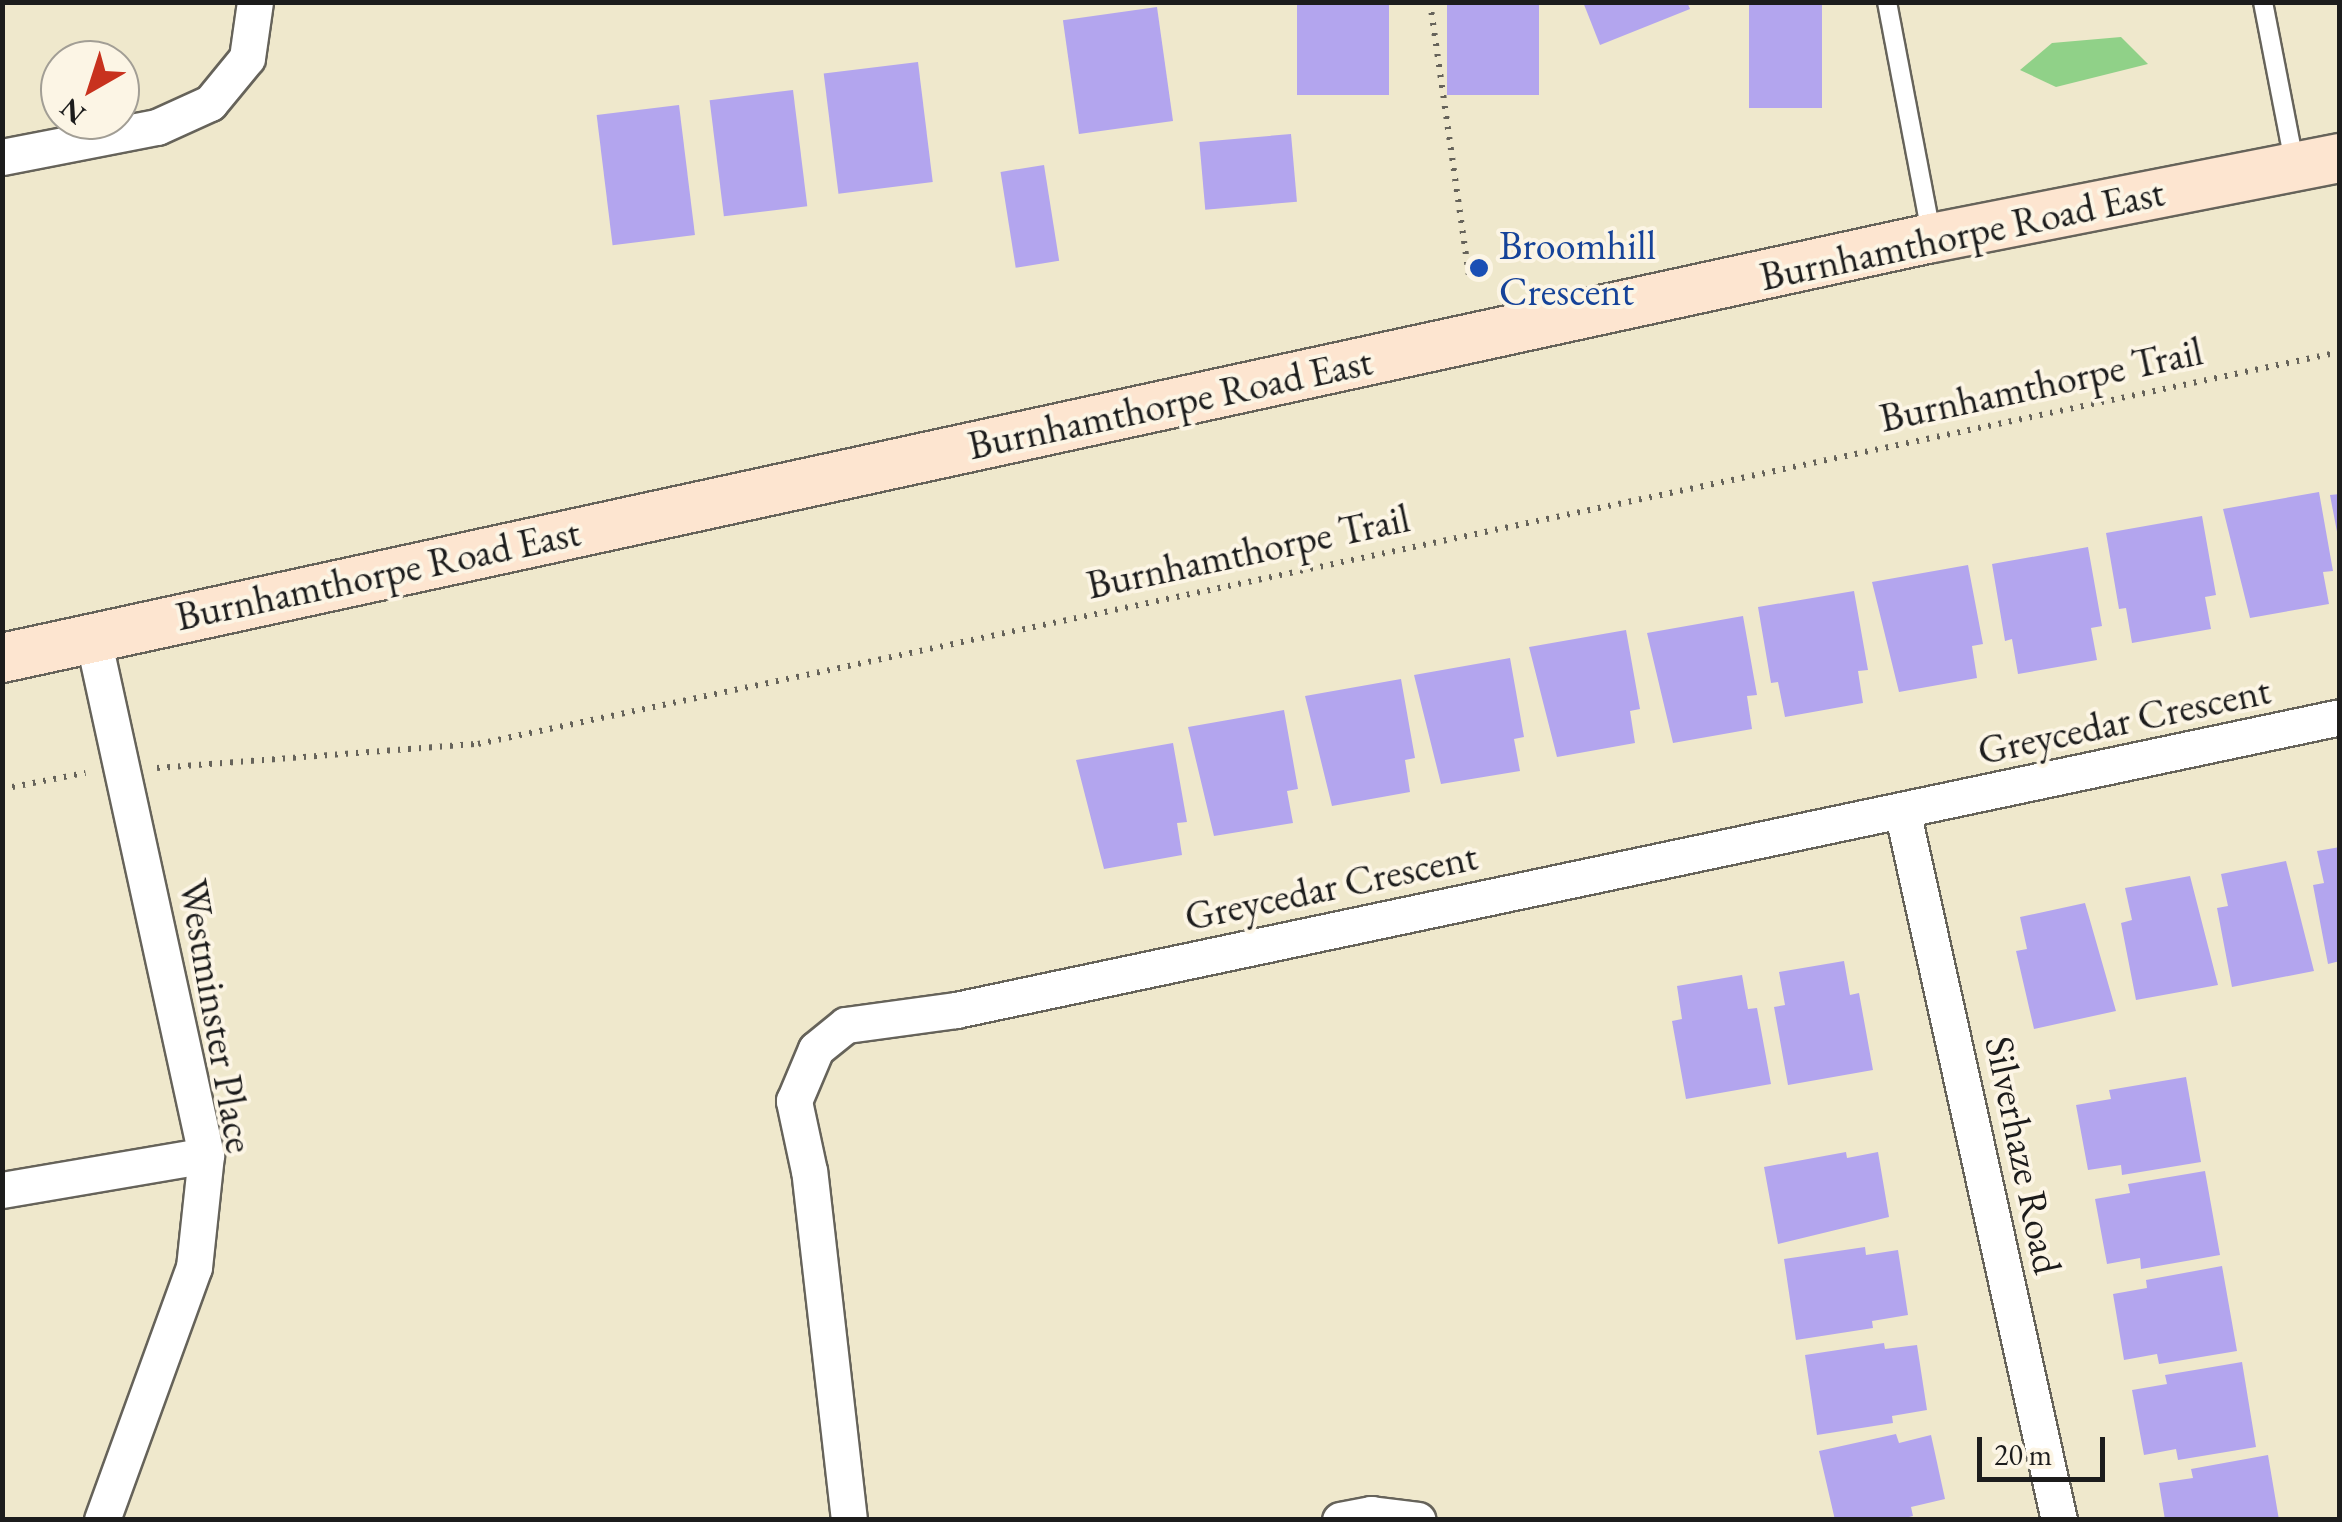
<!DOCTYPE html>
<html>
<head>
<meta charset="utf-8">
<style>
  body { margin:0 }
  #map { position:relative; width:2342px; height:1522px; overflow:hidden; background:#efe8cc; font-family:"EB Garamond",serif }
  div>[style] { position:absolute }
  .green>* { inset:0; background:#90d188 }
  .building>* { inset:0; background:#b3a5ee; transform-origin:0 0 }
  .path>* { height:6px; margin-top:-3px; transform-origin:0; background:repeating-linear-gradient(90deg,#66635a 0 2.5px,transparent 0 10.5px) }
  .roads { filter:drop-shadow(2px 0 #66635a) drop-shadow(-2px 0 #66635a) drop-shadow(0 2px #66635a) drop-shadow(0 -2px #66635a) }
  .service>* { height:18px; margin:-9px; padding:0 9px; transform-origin:9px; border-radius:9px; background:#fff }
  .minor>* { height:35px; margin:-17.5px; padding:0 17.5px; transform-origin:17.5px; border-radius:17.5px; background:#fff }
  .secondary>* { height:48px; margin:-24px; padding:0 24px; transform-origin:24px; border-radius:24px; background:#fde5d0 }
  .dots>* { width:28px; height:28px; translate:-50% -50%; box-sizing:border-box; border:5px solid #fcf5e5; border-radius:50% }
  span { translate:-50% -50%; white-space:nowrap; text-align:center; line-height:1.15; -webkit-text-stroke:8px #fcf5e5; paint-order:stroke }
  .street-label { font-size:40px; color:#1c1c1c }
  .transit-label { font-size:40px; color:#164399 }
  .left { translate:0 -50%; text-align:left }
  .frame { position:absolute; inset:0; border:5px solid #1c1c1c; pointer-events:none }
  .north { position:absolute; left:40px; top:40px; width:100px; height:100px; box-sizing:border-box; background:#fcf5e5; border:2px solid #a29e95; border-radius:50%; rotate:219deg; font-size:28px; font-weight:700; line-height:40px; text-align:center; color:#1c1c1c }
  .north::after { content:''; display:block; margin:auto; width:35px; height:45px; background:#c8321e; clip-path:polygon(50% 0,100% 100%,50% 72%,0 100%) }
  .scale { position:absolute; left:1977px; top:1437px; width:128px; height:45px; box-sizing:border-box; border:5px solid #1c1c1c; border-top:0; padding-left:12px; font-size:30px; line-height:35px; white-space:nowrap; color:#1c1c1c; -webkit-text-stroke:8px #fcf5e5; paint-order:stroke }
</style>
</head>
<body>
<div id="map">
  <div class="green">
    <div style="clip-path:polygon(2121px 37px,2148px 64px,2056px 87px,2020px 70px,2052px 43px)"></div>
  </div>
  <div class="building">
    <div style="left:1297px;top:2px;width:92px;height:93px"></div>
    <div style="left:1447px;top:2px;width:92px;height:93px"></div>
    <div style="clip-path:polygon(1583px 2px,1687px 2px,1690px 9px,1600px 45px)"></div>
    <div style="left:1749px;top:2px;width:73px;height:106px"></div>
    <div style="left:1157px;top:7px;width:115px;height:95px;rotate:82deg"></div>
    <div style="left:918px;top:62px;width:121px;height:95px;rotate:83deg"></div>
    <div style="left:793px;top:90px;width:117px;height:84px;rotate:83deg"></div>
    <div style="left:679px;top:105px;width:131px;height:83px;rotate:83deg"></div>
    <div style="left:1291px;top:134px;width:68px;height:92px;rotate:85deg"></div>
    <div style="left:1044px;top:165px;width:97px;height:44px;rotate:81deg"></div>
    <div style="clip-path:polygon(2319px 492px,2333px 571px,2323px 572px,2329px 604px,2250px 618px,2223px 509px)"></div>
    <div style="clip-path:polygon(2340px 494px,2340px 537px,2338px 537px,2330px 495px)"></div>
    <div style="clip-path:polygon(2202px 516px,2216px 595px,2205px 597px,2211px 629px,2132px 643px,2126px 608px,2119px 609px,2106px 533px)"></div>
    <div style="clip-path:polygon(2088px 547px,2102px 626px,2091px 628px,2097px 660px,2018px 674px,2012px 639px,2005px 641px,1992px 564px)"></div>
    <div style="clip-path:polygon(1968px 565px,1983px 644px,1972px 646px,1977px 678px,1899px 692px,1872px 582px)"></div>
    <div style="clip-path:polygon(1854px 591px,1868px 670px,1858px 671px,1863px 703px,1785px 717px,1778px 682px,1771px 683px,1758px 607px)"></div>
    <div style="clip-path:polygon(1743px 616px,1757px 695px,1747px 696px,1752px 729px,1673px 743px,1647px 633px)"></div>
    <div style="clip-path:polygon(1626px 630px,1640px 709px,1630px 711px,1635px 743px,1557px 757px,1529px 647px)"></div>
    <div style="clip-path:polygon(1510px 658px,1524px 737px,1514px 739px,1520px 771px,1441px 784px,1414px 675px)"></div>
    <div style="clip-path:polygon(1401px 679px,1415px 758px,1405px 760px,1410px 792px,1332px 806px,1305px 696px)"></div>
    <div style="clip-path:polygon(1284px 710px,1298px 789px,1287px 791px,1293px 823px,1214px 836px,1188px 727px)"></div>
    <div style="clip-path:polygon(1173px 743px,1187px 822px,1177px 823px,1182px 855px,1104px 869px,1076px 760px)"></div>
    <div style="clip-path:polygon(2340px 847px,2340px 961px,2328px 964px,2313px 885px,2324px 883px,2317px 851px)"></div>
    <div style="clip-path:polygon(2286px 861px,2314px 971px,2232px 987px,2217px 908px,2228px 906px,2221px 874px)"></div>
    <div style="clip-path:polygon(2190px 876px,2218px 985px,2136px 1000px,2121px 923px,2132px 920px,2125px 888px)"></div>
    <div style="clip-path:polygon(2085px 903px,2116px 1011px,2034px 1029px,2016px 951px,2027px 949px,2020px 917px)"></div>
    <div style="clip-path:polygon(1844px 961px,1850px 995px,1859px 993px,1873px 1070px,1788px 1085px,1774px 1007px,1785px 1005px,1779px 972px)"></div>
    <div style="clip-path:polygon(1742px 975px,1748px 1009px,1757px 1008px,1771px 1084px,1686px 1099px,1672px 1021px,1682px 1019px,1677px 986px)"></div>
    <div style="clip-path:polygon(2186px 1077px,2201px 1162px,2122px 1175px,2121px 1165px,2088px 1170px,2076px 1105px,2111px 1099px,2109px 1090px)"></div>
    <div style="clip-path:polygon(1846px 1152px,1847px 1158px,1878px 1152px,1889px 1217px,1778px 1244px,1764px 1167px)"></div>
    <div style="clip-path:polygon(2205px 1171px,2220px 1255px,2141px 1269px,2140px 1258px,2107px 1264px,2095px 1199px,2130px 1193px,2128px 1184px)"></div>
    <div style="clip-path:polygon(1865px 1247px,1866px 1255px,1898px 1250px,1908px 1315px,1872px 1321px,1873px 1328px,1796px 1340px,1784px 1259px)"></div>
    <div style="clip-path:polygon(2222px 1266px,2237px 1351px,2159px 1364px,2157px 1354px,2124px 1360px,2113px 1294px,2147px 1288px,2146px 1280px)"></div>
    <div style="clip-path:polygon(1884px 1343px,1885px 1349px,1917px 1345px,1927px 1410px,1892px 1416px,1893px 1423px,1817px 1435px,1805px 1355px)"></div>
    <div style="clip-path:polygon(2242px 1362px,2256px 1447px,2178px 1460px,2176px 1449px,2144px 1455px,2132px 1390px,2167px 1384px,2165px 1375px)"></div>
    <div style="clip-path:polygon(1896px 1434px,1899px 1443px,1931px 1435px,1945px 1499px,1911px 1507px,1913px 1516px,1897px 1520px,1835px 1520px,1819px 1451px)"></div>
    <div style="clip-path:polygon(2268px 1455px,2279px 1520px,2165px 1520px,2159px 1483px,2193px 1478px,2191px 1469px)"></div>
  </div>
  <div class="path">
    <div style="left:1430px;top:2px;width:278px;rotate:81.9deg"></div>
    <div style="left:157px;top:768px;width:322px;rotate:-4.3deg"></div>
    <div style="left:478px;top:744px;width:1903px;rotate:-11.89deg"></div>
    <div style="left:2px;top:789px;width:85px;rotate:-10.9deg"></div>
  </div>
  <div class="roads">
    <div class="service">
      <div style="left:1887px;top:2px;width:240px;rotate:79.2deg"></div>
      <div style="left:2263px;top:2px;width:167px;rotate:79deg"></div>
    </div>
    <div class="minor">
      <div style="left:2px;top:157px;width:158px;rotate:-11deg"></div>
      <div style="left:157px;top:127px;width:58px;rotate:-24.4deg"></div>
      <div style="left:210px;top:103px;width:58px;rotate:-50.6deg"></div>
      <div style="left:247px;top:58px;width:57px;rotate:-81.9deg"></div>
      <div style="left:93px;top:638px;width:529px;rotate:77.67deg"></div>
      <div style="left:206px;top:1155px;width:113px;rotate:96.1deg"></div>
      <div style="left:194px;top:1267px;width:269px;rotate:110deg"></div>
      <div style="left:1902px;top:810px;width:727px;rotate:77.53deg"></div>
      <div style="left:2px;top:1190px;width:207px;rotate:-9.7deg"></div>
      <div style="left:849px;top:1520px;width:351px;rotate:-96.5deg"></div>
      <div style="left:809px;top:1171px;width:72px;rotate:-102.1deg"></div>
      <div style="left:794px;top:1101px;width:56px;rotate:-67.1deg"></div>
      <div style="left:816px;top:1049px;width:38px;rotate:-39deg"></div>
      <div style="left:846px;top:1025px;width:111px;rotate:-7.8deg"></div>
      <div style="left:956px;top:1010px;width:1415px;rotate:-11.95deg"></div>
      <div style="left:1340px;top:1520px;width:32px;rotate:-11deg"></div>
      <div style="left:1371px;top:1514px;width:47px;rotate:7.3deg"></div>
    </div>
    <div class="secondary">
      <div style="left:2px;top:658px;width:1975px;rotate:-12.28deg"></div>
      <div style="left:1932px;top:238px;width:416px;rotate:-11.1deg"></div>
    </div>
  </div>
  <div class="dots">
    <div style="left:1479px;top:268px;background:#1a4fb4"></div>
  </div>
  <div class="street-label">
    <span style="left:1962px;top:234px;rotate:-12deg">Burnhamthorpe Road East</span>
    <span style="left:2041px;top:384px;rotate:-12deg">Burnhamthorpe Trail</span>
    <span style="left:1170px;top:403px;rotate:-12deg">Burnhamthorpe Road East</span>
    <span style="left:1248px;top:551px;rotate:-12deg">Burnhamthorpe Trail</span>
    <span style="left:378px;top:574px;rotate:-12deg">Burnhamthorpe Road East</span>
    <span style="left:2124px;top:720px;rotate:-12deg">Greycedar Crescent</span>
    <span style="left:1331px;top:886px;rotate:-12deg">Greycedar Crescent</span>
    <span style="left:217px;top:1016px;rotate:80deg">Westminster Place</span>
    <span style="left:2024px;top:1155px;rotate:78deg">Silverhaze Road</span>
  </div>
  <div class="transit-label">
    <span class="left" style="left:1499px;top:268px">Broomhill<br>Crescent</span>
  </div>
  <div class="frame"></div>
  <div class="north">N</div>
  <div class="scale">20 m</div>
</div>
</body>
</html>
